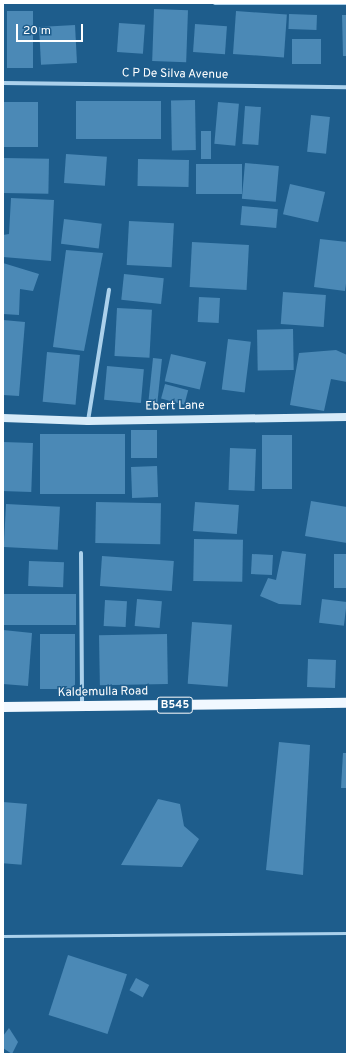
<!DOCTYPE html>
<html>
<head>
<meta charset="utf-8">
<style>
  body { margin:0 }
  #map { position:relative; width:350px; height:1057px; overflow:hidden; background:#1e5d8c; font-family:Overpass,sans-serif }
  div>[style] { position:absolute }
  .building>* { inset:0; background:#4b89b6; transform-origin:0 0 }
  .lane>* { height:3px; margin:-1.5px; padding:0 1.5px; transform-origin:1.5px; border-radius:1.5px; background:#abd1ec }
  .street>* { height:4px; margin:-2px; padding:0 2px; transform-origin:2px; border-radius:2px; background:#abd1ec }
  .secondary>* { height:8px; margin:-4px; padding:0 4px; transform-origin:4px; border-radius:4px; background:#d7ebf9 }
  .primary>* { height:10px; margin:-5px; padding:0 5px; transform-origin:5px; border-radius:5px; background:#f1f8ff }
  span { translate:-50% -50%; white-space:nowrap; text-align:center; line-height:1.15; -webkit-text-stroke:3px #1e5d8c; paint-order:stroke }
  .shield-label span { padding:1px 3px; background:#1e5d8c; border:1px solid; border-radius:3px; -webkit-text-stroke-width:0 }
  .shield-label { font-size:11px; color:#fff; font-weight:700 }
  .street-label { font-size:12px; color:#fff }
  .frame { position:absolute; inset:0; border:4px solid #fff; pointer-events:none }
  .scale { position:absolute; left:16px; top:24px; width:67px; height:18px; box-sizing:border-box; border:2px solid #fff; border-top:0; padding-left:5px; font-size:12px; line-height:14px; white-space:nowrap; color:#fff; -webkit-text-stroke:3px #1e5d8c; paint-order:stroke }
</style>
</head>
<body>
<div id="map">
  <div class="building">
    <div style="left:154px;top:9px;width:34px;height:52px;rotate:2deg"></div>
    <div style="left:7px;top:11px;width:26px;height:57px"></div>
    <div style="left:236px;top:11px;width:51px;height:43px;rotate:4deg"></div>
    <div style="left:289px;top:14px;width:28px;height:15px;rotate:2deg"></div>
    <div style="clip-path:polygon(342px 15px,347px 15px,347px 56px,343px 56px)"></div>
    <div style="left:119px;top:23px;width:26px;height:29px;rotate:4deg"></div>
    <div style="left:195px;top:24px;width:32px;height:28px;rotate:4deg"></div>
    <div style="left:75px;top:25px;width:38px;height:36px;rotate:87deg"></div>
    <div style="left:292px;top:39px;width:29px;height:25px"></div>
    <div style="left:195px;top:100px;width:50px;height:24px;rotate:89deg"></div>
    <div style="left:76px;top:101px;width:85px;height:38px"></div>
    <div style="left:3px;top:102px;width:35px;height:45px"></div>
    <div style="left:218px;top:102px;width:21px;height:42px;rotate:5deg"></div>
    <div style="left:245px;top:106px;width:16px;height:38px;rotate:4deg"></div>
    <div style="left:311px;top:115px;width:19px;height:37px;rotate:6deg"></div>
    <div style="left:201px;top:131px;width:10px;height:28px"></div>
    <div style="left:66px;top:154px;width:41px;height:29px;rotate:4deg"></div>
    <div style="left:3px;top:158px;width:46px;height:35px;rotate:1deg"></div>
    <div style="left:138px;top:159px;width:51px;height:27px;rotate:1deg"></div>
    <div style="left:245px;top:163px;width:34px;height:36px;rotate:5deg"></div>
    <div style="left:196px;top:164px;width:46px;height:30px"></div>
    <div style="left:290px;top:184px;width:36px;height:31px;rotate:13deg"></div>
    <div style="clip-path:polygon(11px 198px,54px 200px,51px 261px,3px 257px,3px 235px,9px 234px)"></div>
    <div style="left:242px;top:206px;width:36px;height:19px;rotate:5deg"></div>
    <div style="left:64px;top:219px;width:38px;height:25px;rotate:7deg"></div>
    <div style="left:129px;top:221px;width:45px;height:44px;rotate:3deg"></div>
    <div style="clip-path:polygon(320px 239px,347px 242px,347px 276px,345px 291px,314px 287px)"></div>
    <div style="left:192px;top:242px;width:57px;height:45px;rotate:3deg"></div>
    <div style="clip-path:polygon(66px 250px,103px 253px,84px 351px,53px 347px)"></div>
    <div style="clip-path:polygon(3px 263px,39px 274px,33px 291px,20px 289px,19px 315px,3px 314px)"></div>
    <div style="left:124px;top:274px;width:40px;height:26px;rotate:6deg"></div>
    <div style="left:283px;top:292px;width:43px;height:32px;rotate:4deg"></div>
    <div style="left:199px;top:297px;width:21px;height:25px;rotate:3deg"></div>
    <div style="left:117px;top:308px;width:35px;height:48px;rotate:3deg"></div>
    <div style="clip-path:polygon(3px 320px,25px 322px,19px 396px,3px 395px)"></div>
    <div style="left:293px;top:329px;width:41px;height:36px;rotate:89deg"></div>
    <div style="left:228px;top:339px;width:23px;height:51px;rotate:7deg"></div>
    <div style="clip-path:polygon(336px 350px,347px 355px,347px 382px,331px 379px,324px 411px,290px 405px,299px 353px)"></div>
    <div style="left:47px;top:352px;width:33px;height:50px;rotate:5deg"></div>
    <div style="left:171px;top:354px;width:36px;height:28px;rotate:13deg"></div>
    <div style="left:153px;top:358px;width:9px;height:47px;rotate:6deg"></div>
    <div style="left:107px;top:366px;width:37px;height:34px;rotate:5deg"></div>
    <div style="left:165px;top:384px;width:24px;height:15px;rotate:15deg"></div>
    <div style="left:131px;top:430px;width:26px;height:28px"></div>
    <div style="left:40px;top:434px;width:85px;height:60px"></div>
    <div style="left:262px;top:435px;width:30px;height:54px"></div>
    <div style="left:3px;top:442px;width:30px;height:49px;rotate:2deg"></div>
    <div style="left:230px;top:448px;width:26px;height:42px;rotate:2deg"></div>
    <div style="left:157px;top:466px;width:31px;height:26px;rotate:88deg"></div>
    <div style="clip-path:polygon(311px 501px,347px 507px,347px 543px,305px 536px)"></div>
    <div style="left:96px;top:502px;width:65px;height:41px;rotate:1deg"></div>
    <div style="left:195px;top:502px;width:44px;height:29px;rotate:4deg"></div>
    <div style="left:6px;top:504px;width:54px;height:43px;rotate:3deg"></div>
    <div style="left:194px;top:539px;width:49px;height:42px;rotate:1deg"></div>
    <div style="clip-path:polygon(282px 551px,306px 554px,301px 605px,279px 604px,260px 596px,268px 578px,276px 580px)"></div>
    <div style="left:252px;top:554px;width:21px;height:20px;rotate:3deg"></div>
    <div style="left:334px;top:554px;width:13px;height:34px"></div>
    <div style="left:102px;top:556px;width:72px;height:30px;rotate:4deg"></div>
    <div style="left:29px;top:561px;width:35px;height:25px;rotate:2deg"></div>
    <div style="left:3px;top:594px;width:73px;height:31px"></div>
    <div style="left:137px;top:599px;width:25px;height:27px;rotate:5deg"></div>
    <div style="left:322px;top:599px;width:25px;height:24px;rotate:7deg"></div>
    <div style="left:105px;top:600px;width:22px;height:26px;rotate:3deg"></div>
    <div style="left:192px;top:622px;width:40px;height:62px;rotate:4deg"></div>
    <div style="clip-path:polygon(3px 630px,32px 633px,28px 686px,3px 684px)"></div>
    <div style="left:40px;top:634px;width:35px;height:55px"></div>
    <div style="left:167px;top:634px;width:50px;height:68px;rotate:89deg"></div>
    <div style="left:308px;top:659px;width:28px;height:28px;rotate:2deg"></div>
    <div style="clip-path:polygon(279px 742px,310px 745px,303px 875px,266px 870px)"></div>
    <div style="clip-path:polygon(343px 753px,347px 753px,347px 788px,341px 788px)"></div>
    <div style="clip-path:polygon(158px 799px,180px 804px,184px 826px,199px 839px,182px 867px,121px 865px)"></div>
    <div style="left:3px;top:802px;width:24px;height:61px;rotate:5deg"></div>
    <div style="left:68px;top:955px;width:62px;height:63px;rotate:18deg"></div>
    <div style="left:136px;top:978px;width:15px;height:14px;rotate:28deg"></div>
    <div style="clip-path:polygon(9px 1028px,18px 1042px,12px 1054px,3px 1048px,3px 1036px)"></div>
  </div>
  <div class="lane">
    <div style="left:3px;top:936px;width:344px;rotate:-0.5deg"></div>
  </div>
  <div class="street">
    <div style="left:215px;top:3px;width:132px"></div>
    <div style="left:3px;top:83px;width:344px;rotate:0.7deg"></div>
    <div style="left:88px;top:421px;width:133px;rotate:-80.9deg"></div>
    <div style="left:81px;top:553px;width:152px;rotate:89.6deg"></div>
  </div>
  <div class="secondary">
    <div style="left:3px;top:418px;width:85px;rotate:2deg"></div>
    <div style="left:88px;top:421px;width:259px;rotate:-0.9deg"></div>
  </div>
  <div class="primary">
    <div style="left:3px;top:707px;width:344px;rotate:-0.7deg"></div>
  </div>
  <div class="shield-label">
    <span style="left:175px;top:705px">B545</span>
  </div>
  <div class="street-label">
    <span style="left:175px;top:75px;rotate:1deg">C P De Silva Avenue</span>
    <span style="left:175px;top:407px;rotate:-1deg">Ebert Lane</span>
    <span style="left:103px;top:693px;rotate:-1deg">Kaldemulla Road</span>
  </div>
  <div class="frame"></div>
  <div class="scale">20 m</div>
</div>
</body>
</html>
